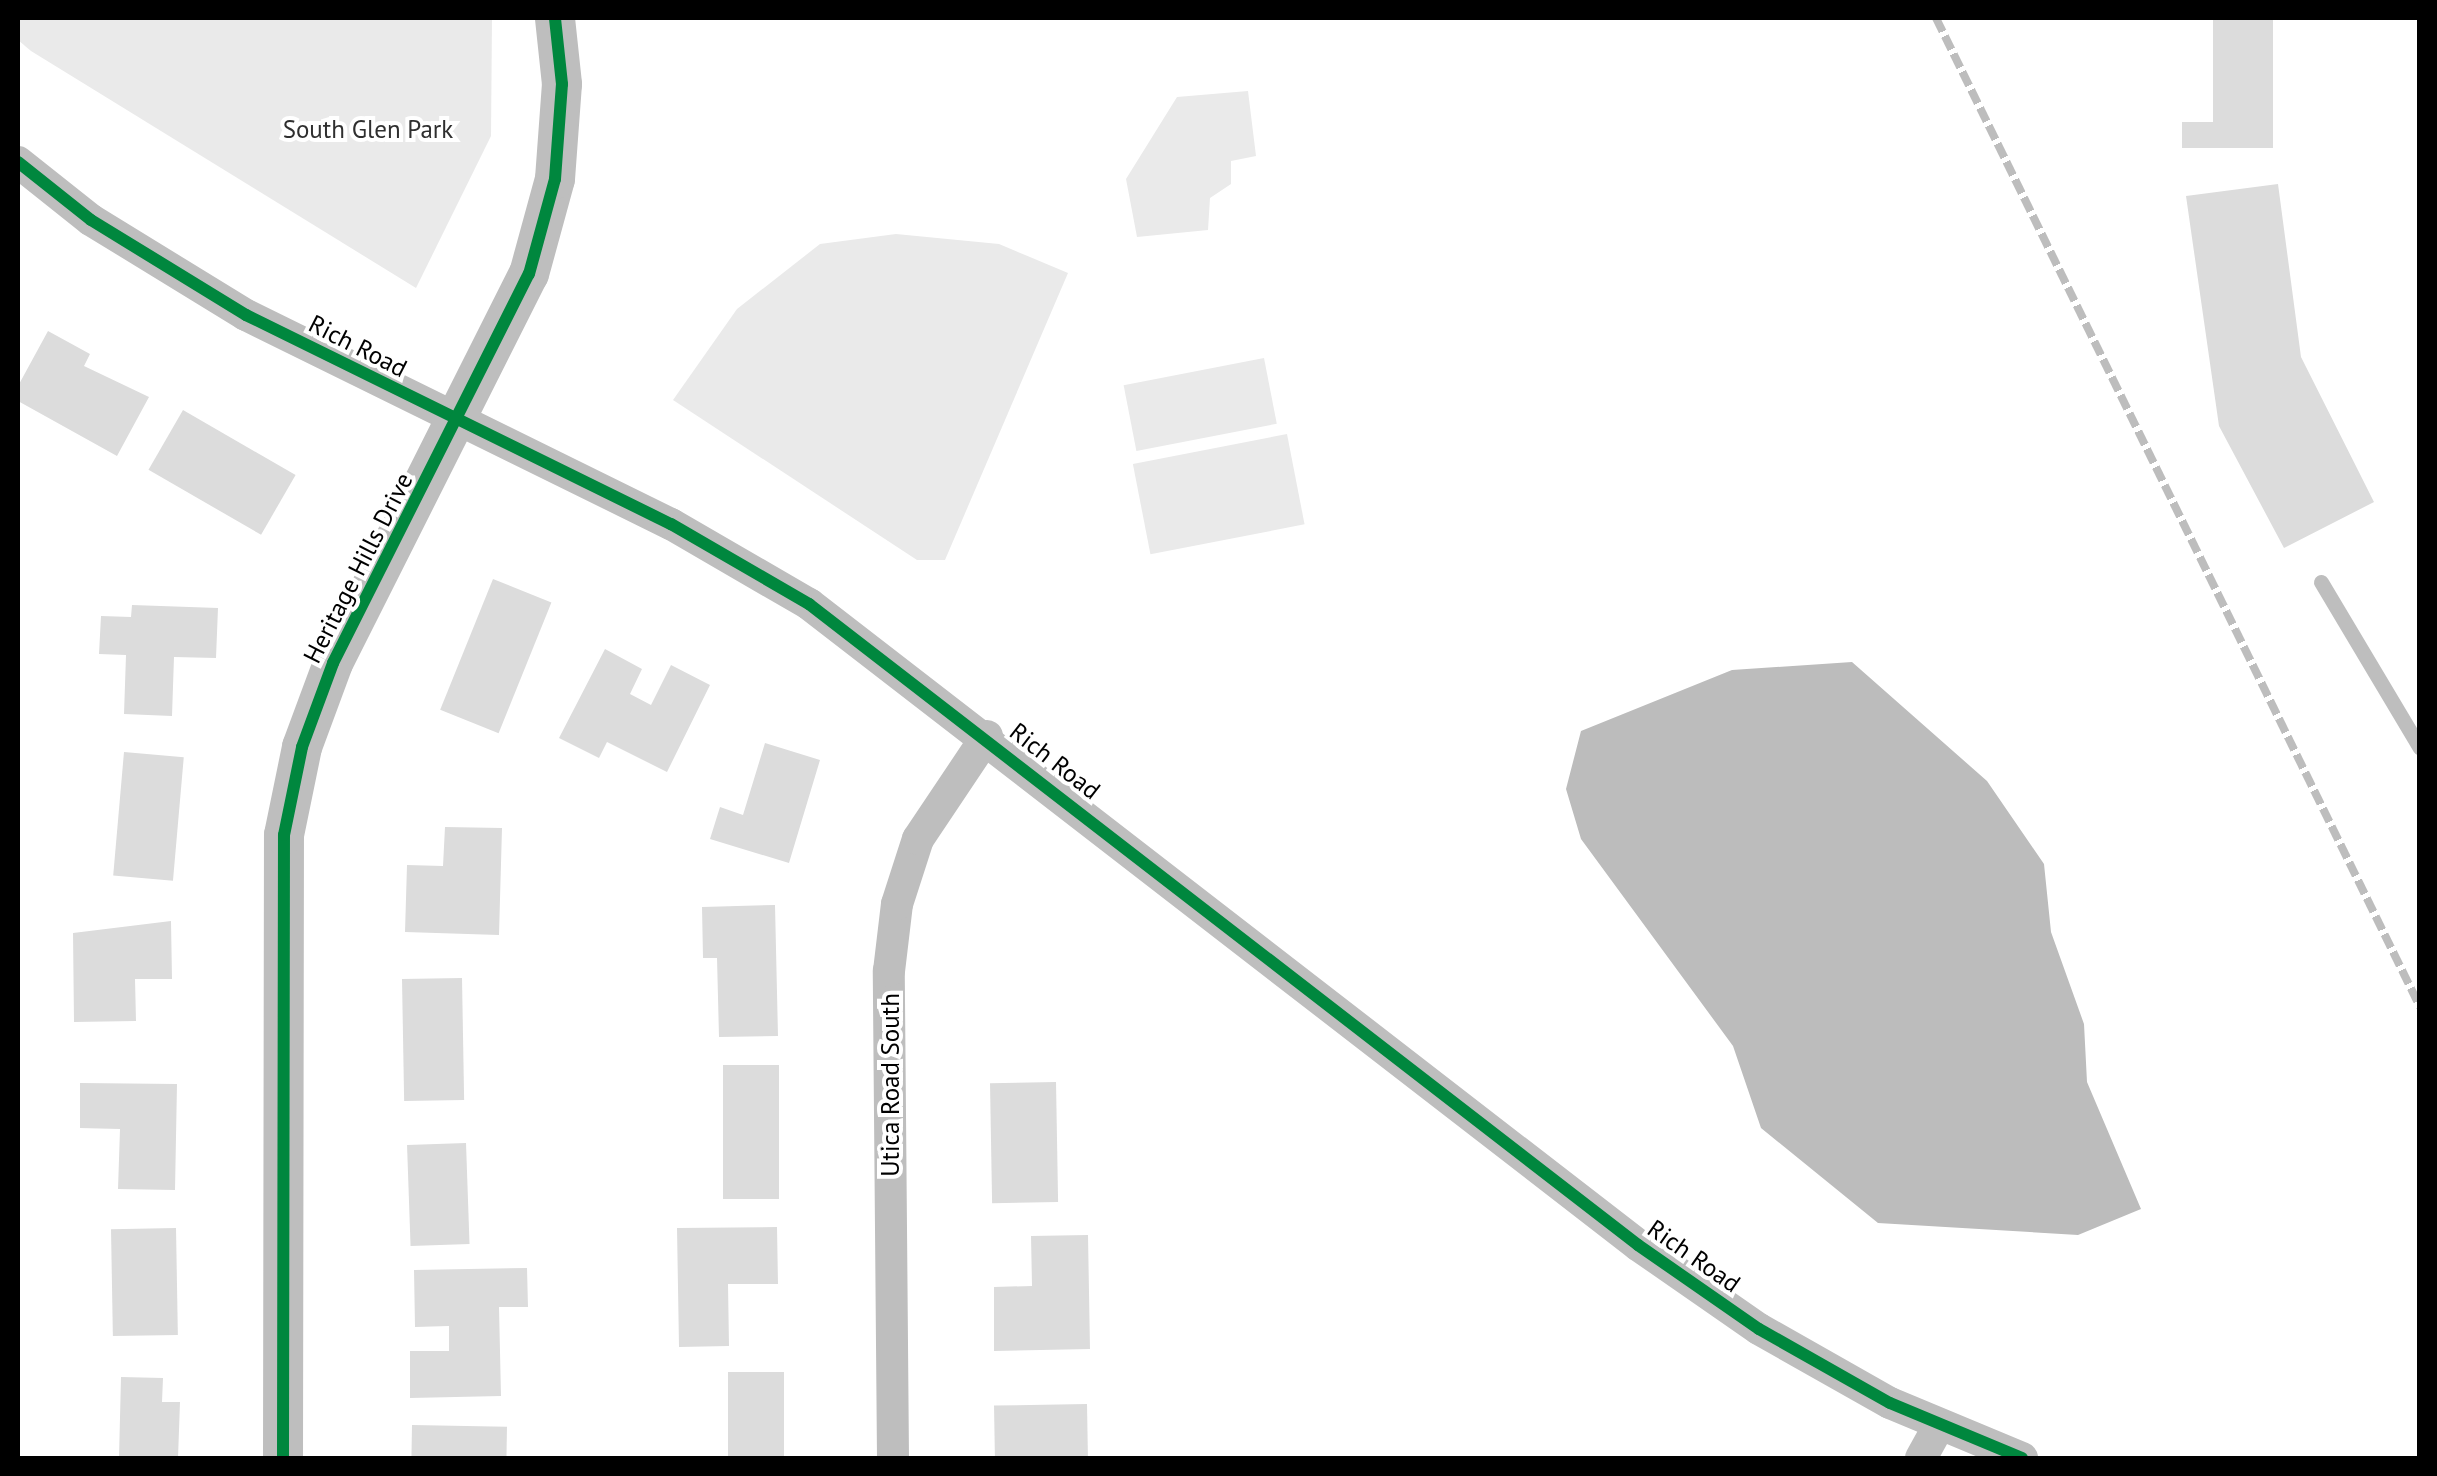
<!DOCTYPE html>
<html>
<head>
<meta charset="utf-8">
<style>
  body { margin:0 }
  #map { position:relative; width:2437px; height:1476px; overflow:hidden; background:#fff; font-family:"PT Sans",sans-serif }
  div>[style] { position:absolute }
  .green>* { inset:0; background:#eaeaea; transform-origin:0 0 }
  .water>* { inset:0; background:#bcbcbc }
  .building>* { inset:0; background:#dcdcdc; transform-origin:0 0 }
  .service>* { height:15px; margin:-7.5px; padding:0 7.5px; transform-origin:7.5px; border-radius:7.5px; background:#bebebe }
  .minor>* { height:32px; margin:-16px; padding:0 16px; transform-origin:16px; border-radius:16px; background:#bebebe }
  .tertiary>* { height:40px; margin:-20px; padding:0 20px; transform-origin:20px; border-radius:20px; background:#bebebe }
  .rail>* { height:8px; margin-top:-4px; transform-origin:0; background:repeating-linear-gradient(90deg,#bdbdbd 0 15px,transparent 0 20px) }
  .cycleway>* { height:12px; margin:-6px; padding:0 6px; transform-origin:6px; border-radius:6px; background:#00873e }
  span { translate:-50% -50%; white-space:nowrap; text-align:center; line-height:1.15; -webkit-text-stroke:8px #fff; paint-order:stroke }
  .park-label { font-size:25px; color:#2f2f2f }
  .street-label { font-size:25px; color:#000 }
  .frame { position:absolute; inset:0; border:20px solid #000; pointer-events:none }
</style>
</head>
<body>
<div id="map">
  <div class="green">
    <div style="clip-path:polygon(18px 18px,492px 18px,491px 136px,416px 288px,31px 51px,18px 40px)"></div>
    <div style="clip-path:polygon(1248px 91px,1256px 156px,1231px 161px,1231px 184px,1210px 198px,1208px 230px,1137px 237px,1126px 179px,1177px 97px)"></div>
    <div style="clip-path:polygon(896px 234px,999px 244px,1068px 273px,945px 560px,917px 560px,673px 400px,737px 309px,820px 244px)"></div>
    <div style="left:1264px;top:358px;width:67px;height:143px;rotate:79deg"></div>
    <div style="left:1287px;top:434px;width:92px;height:157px;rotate:79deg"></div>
  </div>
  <div class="water">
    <div style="clip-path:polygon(1852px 662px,1987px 781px,2044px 864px,2051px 932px,2084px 1024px,2087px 1082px,2141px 1209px,2078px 1235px,1878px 1223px,1761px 1128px,1733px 1046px,1581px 839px,1566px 789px,1581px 731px,1732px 670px)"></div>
  </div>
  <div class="building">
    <div style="clip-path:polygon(2213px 18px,2273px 18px,2273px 148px,2182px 148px,2182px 122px,2213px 122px)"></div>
    <div style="clip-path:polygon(2278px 184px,2301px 357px,2374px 502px,2284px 548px,2219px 426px,2186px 196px)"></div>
    <div style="clip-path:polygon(48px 331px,90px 354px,84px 366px,149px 397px,117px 456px,18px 401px,18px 386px)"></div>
    <div style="left:183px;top:410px;width:130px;height:69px;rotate:30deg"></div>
    <div style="left:493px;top:579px;width:63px;height:141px;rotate:22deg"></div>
    <div style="clip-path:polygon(132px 605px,218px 608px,216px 658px,174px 657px,172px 716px,124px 714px,126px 655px,99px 654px,101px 616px,131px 617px)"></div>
    <div style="clip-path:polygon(605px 649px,642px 669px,630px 694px,651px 705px,671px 665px,710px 685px,667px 772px,607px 742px,599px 758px,559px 738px)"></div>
    <div style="clip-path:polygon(765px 743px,820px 760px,789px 863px,710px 839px,720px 807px,743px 815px)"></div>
    <div style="left:124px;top:752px;width:60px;height:124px;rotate:5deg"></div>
    <div style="clip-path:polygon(445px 827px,502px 828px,499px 935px,405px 932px,407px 865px,443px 866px)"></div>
    <div style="clip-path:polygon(775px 905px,778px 1036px,719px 1037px,717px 958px,703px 958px,702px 907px)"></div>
    <div style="clip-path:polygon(171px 921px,172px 979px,135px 979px,136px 1021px,74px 1022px,73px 933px)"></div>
    <div style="left:462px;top:978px;width:122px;height:60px;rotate:89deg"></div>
    <div style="left:723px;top:1065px;width:56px;height:134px"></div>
    <div style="left:1056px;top:1082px;width:120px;height:66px;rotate:89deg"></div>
    <div style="clip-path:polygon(80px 1083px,177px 1084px,175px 1190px,118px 1189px,120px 1129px,80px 1128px)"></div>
    <div style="left:466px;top:1143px;width:101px;height:59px;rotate:88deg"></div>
    <div style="clip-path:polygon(777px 1227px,778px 1284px,728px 1284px,729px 1346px,679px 1347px,677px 1228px)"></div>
    <div style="left:176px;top:1228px;width:107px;height:65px;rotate:89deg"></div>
    <div style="clip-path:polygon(1088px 1235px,1090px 1349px,994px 1351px,994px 1287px,1032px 1286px,1031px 1236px)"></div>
    <div style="clip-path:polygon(527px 1268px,528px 1307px,499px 1307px,501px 1396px,410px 1398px,410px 1351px,449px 1351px,449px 1326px,415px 1327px,414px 1270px)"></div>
    <div style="left:728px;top:1372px;width:56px;height:86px"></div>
    <div style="clip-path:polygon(121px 1377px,163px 1378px,162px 1402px,180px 1402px,178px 1458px,119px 1458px)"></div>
    <div style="left:1087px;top:1404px;width:54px;height:93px;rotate:89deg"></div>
    <div style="left:412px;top:1425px;width:95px;height:33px;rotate:1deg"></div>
  </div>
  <div class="service">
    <div style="left:2321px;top:582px;width:193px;rotate:59.2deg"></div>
  </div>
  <div class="minor">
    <div style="left:18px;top:162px;width:93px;rotate:38.5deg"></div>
    <div style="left:91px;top:220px;width:182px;rotate:31.5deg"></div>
    <div style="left:246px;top:315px;width:474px;rotate:26.2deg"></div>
    <div style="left:671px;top:524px;width:160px;rotate:30.1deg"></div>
    <div style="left:809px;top:604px;width:1048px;rotate:37.71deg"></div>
    <div style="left:1638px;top:1245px;width:147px;rotate:34.8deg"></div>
    <div style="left:1759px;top:1329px;width:150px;rotate:29.5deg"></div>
    <div style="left:1890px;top:1403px;width:143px;rotate:22.6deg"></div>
    <div style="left:893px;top:1458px;width:487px;rotate:-90.5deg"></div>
    <div style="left:889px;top:971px;width:67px;rotate:-83.2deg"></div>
    <div style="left:897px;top:904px;width:68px;rotate:-72.1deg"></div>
    <div style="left:918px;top:839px;width:124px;rotate:-56.2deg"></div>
    <div style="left:1921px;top:1458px;width:38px;rotate:-61deg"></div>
  </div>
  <div class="tertiary">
    <div style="left:283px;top:1458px;width:623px;rotate:-89.91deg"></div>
    <div style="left:284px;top:835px;width:90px;rotate:-78.4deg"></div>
    <div style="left:302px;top:747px;width:90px;rotate:-69.7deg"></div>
    <div style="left:333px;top:663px;width:436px;rotate:-63.3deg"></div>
    <div style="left:529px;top:274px;width:98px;rotate:-74.7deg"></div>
    <div style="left:555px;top:179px;width:95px;rotate:-85.8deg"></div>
    <div style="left:562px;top:84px;width:66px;rotate:-96.1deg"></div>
  </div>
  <div class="rail">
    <div style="left:1936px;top:18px;width:1101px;rotate:63.92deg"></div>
  </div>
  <div class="cycleway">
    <div style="left:18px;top:162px;width:93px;rotate:38.5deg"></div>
    <div style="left:91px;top:220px;width:182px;rotate:31.5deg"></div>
    <div style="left:246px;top:315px;width:474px;rotate:26.2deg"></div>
    <div style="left:671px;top:524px;width:160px;rotate:30.1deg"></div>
    <div style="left:809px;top:604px;width:1048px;rotate:37.71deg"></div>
    <div style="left:1638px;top:1245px;width:147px;rotate:34.8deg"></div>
    <div style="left:1759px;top:1329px;width:150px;rotate:29.5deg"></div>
    <div style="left:1890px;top:1403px;width:143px;rotate:22.6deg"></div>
    <div style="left:283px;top:1458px;width:623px;rotate:-89.91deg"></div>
    <div style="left:284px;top:835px;width:90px;rotate:-78.4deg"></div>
    <div style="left:302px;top:747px;width:90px;rotate:-69.7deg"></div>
    <div style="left:333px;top:663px;width:436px;rotate:-63.3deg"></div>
    <div style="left:529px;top:274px;width:98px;rotate:-74.7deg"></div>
    <div style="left:555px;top:179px;width:95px;rotate:-85.8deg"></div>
    <div style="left:562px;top:84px;width:66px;rotate:-96.1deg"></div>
  </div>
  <div class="park-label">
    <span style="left:368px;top:129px">South Glen Park</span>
  </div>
  <div class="street-label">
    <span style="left:358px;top:346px;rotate:27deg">Rich Road</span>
    <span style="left:358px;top:568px;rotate:-63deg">Heritage Hills Drive</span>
    <span style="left:1055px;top:761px;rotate:38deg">Rich Road</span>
    <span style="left:890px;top:1085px;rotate:-90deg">Utica Road South</span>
    <span style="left:1694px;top:1256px;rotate:35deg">Rich Road</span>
  </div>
  <div class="frame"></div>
</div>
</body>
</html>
